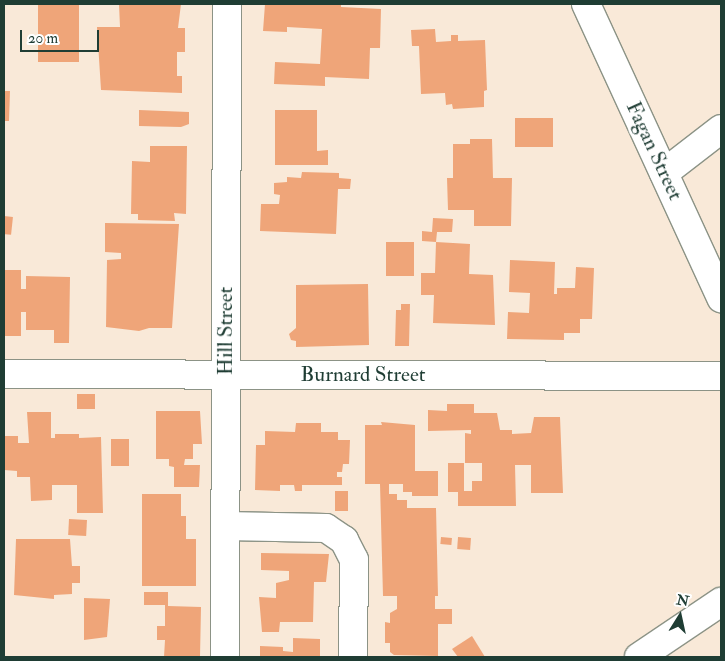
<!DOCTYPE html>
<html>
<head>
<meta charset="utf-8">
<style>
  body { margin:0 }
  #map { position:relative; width:725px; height:661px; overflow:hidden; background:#f9e9d8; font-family:"IM FELL Double Pica",serif }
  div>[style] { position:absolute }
  .building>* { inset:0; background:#efa579; transform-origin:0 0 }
  .roads { filter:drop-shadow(1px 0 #8c9386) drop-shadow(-1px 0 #8c9386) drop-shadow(0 1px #8c9386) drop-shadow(0 -1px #8c9386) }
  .street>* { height:28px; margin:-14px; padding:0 14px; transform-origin:14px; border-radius:14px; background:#fff }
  span { translate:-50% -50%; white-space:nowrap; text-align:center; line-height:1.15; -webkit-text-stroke:5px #fff; paint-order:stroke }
  .street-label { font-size:21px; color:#1f3d34 }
  .frame { position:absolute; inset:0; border:5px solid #1f3d34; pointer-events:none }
  .north { position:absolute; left:655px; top:591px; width:50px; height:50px; -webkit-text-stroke:4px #fff; paint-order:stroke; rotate:10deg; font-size:14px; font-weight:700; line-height:20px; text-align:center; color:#1f3d34 }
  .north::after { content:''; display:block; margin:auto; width:18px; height:22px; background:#1f3d34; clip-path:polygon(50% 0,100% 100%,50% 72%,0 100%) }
  .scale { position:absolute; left:20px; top:30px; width:79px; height:22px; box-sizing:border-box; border:2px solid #1f3d34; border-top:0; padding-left:6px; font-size:15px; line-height:18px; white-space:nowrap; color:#1f3d34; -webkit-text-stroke:4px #fff; paint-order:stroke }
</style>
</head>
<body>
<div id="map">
  <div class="building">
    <div style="left:38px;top:4px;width:41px;height:58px"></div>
    <div style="clip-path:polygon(119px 4px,181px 4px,178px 28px,185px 28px,185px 52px,177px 52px,177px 76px,182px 76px,182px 93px,101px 90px,97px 27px,120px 27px)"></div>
    <div style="clip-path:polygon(265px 4px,341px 4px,341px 7px,381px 9px,380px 48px,370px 48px,369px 79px,325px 77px,325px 86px,274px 84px,275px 62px,320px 64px,322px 29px,287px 27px,287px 32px,263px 31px)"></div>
    <div style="clip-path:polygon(435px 29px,436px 42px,451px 41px,451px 35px,458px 35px,458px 41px,485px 40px,487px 90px,484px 91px,484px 107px,453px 109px,452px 104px,446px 105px,445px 93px,421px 94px,419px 46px,412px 46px,411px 30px)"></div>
    <div style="clip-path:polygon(4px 91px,10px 91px,9px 121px,4px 121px)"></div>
    <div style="clip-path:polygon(139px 110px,189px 112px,189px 124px,181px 127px,139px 126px)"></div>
    <div style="clip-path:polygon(275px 110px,317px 110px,317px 151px,328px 150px,328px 165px,275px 165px)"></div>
    <div style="left:515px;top:118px;width:38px;height:29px"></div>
    <div style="clip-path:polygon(470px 139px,492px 139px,493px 178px,512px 178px,511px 226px,474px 226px,474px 210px,448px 210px,447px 178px,453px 178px,453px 144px,470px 144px)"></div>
    <div style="clip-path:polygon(150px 146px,187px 146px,186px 214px,174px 213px,175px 221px,138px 220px,138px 214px,131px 214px,132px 161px,150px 162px)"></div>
    <div style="clip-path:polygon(302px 172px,339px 173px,339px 178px,351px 179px,350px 189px,338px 189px,336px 234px,260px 231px,261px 204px,279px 204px,280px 195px,274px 194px,274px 183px,287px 182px,287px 177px,301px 178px)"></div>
    <div style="left:4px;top:216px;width:9px;height:18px;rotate:6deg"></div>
    <div style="clip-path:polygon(433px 218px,453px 219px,452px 232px,437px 232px,436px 242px,422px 241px,422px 231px,432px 232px)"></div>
    <div style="clip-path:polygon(105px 223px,179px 224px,172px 328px,149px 328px,139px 331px,106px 327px,107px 260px,121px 259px,121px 253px,105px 252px)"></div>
    <div style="left:386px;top:242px;width:28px;height:34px"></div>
    <div style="clip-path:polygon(436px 242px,470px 244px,469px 274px,493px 275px,495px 325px,433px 323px,434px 295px,421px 295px,421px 273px,435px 273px)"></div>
    <div style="clip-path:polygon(510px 260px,555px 262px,554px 294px,557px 294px,557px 288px,575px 288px,576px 267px,594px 268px,592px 319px,580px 319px,580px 333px,564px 333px,564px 340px,507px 339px,508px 312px,529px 313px,530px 293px,509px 292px)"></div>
    <div style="clip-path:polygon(4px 270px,21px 270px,21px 289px,26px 289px,26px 276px,70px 277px,69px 343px,54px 343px,54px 330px,26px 330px,26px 312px,21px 312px,21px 336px,4px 336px)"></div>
    <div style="clip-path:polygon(368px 284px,369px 345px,296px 347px,296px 341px,291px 340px,289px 334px,296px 328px,296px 285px)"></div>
    <div style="clip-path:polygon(401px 304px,410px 304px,409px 346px,395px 346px,396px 310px,401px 310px)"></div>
    <div style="left:77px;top:394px;width:18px;height:15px"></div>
    <div style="clip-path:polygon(447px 404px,474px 404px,474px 413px,497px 413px,500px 430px,512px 430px,512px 434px,531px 433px,534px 417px,560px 417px,563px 493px,531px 493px,531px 465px,515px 465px,516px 506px,458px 506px,458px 492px,448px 492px,448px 463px,464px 463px,464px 491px,472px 491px,472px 481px,482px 481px,482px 463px,465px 463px,465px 433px,471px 434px,471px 430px,428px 431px,428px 410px,447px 411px)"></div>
    <div style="clip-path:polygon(156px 411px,200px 411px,202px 444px,193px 444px,193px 459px,185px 459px,184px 465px,200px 465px,199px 487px,174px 487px,174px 467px,169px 466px,169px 459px,156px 459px)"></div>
    <div style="clip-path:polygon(27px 412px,51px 412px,51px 438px,55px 438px,55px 434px,79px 434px,79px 438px,101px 437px,103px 513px,77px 513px,77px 485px,52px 485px,52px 500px,31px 501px,30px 477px,17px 477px,17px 471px,4px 470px,4px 436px,18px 436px,18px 443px,29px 443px)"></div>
    <div style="clip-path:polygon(381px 422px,415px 425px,415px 471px,438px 471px,438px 496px,412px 496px,412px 492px,403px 492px,403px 484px,389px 484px,389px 494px,397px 494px,397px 500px,407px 500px,407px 508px,436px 508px,438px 596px,435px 596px,435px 609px,452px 609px,452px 624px,438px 624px,438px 656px,394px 655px,390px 652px,390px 643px,385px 643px,385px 622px,390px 623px,390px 613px,397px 609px,397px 596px,383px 596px,380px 484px,365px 484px,365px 425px,382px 425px)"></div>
    <div style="clip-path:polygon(296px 423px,321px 423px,321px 432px,338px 432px,338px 440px,350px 440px,349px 464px,343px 464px,342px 472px,337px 472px,337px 477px,342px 477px,342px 485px,302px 485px,302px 491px,295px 491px,294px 485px,280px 485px,280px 491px,255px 490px,256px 445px,265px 445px,265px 431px,295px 432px)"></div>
    <div style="left:111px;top:439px;width:18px;height:27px"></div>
    <div style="left:335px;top:491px;width:13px;height:20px"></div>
    <div style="clip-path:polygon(142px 494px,181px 494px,181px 516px,186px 516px,186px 539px,196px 539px,196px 586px,142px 586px)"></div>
    <div style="left:69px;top:519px;width:18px;height:16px;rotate:3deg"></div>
    <div style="left:441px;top:537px;width:11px;height:7px;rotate:5deg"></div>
    <div style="left:458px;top:537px;width:13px;height:12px;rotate:4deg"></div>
    <div style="clip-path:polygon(16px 539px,70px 539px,72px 566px,80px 566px,80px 583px,72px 583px,72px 594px,54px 595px,54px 599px,14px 595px)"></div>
    <div style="clip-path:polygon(261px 553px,329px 554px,326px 582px,314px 582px,313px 622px,280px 622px,279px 632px,262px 632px,259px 597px,276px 598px,276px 583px,289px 580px,289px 571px,261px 570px)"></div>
    <div style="clip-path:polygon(144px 592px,168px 592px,168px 606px,201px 607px,200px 657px,164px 657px,165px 640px,157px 640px,157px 626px,165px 626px,165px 605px,144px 605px)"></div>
    <div style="clip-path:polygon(84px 598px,110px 599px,107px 637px,84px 640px)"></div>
    <div style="clip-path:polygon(472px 636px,485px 657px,458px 657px,452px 649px)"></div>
    <div style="clip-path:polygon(293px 638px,320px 639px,320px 657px,260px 657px,260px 646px,283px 647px,283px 651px,293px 652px)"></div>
  </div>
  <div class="roads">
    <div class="street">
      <div style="left:586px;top:4px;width:324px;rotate:65.3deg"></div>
      <div style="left:664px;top:173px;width:72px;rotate:-37.7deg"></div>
      <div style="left:4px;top:374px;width:717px;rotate:0.16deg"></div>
      <div style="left:225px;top:526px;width:101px;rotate:1.1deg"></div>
      <div style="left:326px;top:528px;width:22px;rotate:34deg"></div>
      <div style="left:344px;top:540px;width:22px;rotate:63deg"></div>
      <div style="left:354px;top:560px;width:97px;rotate:90.6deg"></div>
      <div style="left:225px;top:657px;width:653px;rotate:-89.82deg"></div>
      <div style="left:639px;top:657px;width:99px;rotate:-33.9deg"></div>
    </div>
  </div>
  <div class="street-label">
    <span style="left:654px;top:151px;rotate:65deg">Fagan Street</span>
    <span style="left:226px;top:331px;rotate:-90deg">Hill Street</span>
    <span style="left:363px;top:375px">Burnard Street</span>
  </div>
  <div class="frame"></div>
  <div class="north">N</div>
  <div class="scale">20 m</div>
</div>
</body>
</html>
